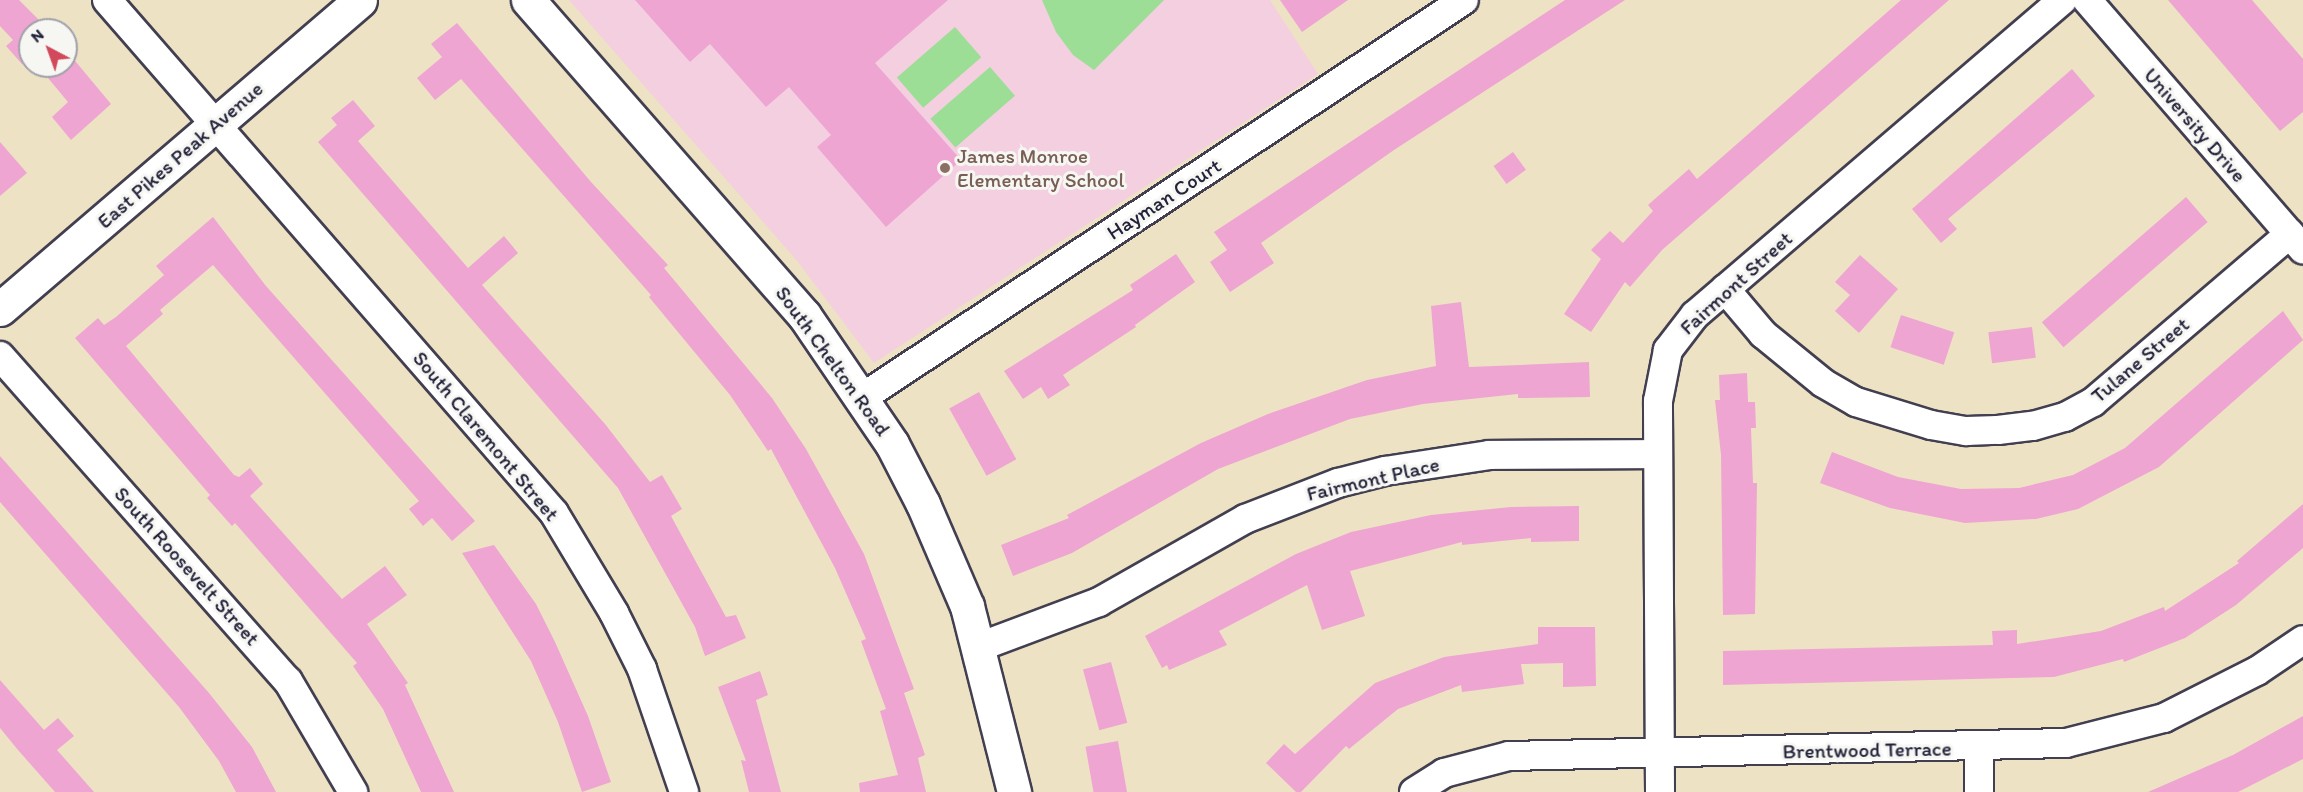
<!DOCTYPE html>
<html>
<head>
<meta charset="utf-8">
<style>
  body { margin:0 }
  #map { position:relative; width:2303px; height:792px; overflow:hidden; background:#eee2c4; font-family:Itim,sans-serif }
  div>[style] { position:absolute }
  .built>* { inset:0; background:#f3cfe0 }
  .green>* { inset:0; background:#9cde95; transform-origin:0 0 }
  .building>* { inset:0; background:#eea5d2; transform-origin:0 0 }
  .roads { filter:drop-shadow(2px 0 #413f50) drop-shadow(-2px 0 #413f50) drop-shadow(0 2px #413f50) drop-shadow(0 -2px #413f50) }
  .minor>* { height:28px; margin:-14px; padding:0 14px; transform-origin:14px; border-radius:14px; background:#fff }
  .major>* { height:33px; margin:-16.5px; padding:0 16.5px; transform-origin:16.5px; border-radius:16.5px; background:#fff }
  .dots>* { width:16px; height:16px; translate:-50% -50%; box-sizing:border-box; border:3px solid #f6f6f2; border-radius:50% }
  span { translate:-50% -50%; white-space:nowrap; text-align:center; line-height:1.15; -webkit-text-stroke:6px #f6f6f2; paint-order:stroke }
  .street-label { font-size:21px; color:#22223b }
  .education-label { font-size:21px; color:#785e54 }
  .left { translate:0 -50%; text-align:left }
  .north { position:absolute; left:18px; top:18px; width:60px; height:60px; box-sizing:border-box; background:#f6f6f2; border:2px solid #a1a1a9; border-radius:50%; rotate:319deg; font-size:16px; font-weight:700; line-height:24px; text-align:center; color:#22223b }
  .north::after { content:''; display:block; margin:auto; width:21px; height:27px; background:#d1495b; clip-path:polygon(50% 0,100% 100%,50% 72%,0 100%) }
</style>
</head>
<body>
<div id="map">
  <div class="built">
    <div style="clip-path:polygon(569px 0,1270px 0,1318px 74px,874px 363px,798px 262px)"></div>
  </div>
  <div class="green">
    <div style="clip-path:polygon(1042px 0,1164px 0,1094px 70px,1073px 55px,1056px 32px)"></div>
    <div style="left:955px;top:27px;width:40px;height:77px;rotate:49deg"></div>
    <div style="left:990px;top:67px;width:38px;height:79px;rotate:49deg"></div>
  </div>
  <div class="building">
    <div style="clip-path:polygon(0 0,19px 0,49px 30px,30px 30px,30px 57px,22px 64px,6px 46px,13px 40px,0 26px)"></div>
    <div style="clip-path:polygon(635px 0,948px 0,875px 63px,961px 160px,886px 227px,817px 147px,831px 135px,789px 87px,766px 107px,710px 44px,690px 62px)"></div>
    <div style="clip-path:polygon(1280px 0,1348px 0,1302px 32px)"></div>
    <div style="clip-path:polygon(1565px 0,1625px 0,1394px 150px,1261px 243px,1274px 263px,1230px 292px,1210px 262px,1227px 250px,1214px 232px)"></div>
    <div style="clip-path:polygon(1901px 0,1949px 0,1662px 250px,1630px 287px,1625px 282px,1591px 332px,1564px 314px,1601px 259px,1591px 250px,1610px 231px,1623px 243px,1653px 211px,1648px 205px,1689px 169px,1697px 179px)"></div>
    <div style="clip-path:polygon(2168px 0,2252px 0,2303px 59px,2303px 112px,2280px 131px)"></div>
    <div style="clip-path:polygon(457px 23px,591px 182px,668px 265px,664px 268px,772px 398px,806px 449px,864px 554px,914px 689px,904px 693px,925px 755px,918px 758px,926px 792px,860px 792px,859px 783px,898px 775px,880px 711px,886px 709px,861px 641px,866px 639px,835px 568px,771px 449px,768px 451px,730px 395px,649px 297px,651px 295px,461px 79px,435px 100px,417px 78px,442px 57px,431px 44px)"></div>
    <div style="clip-path:polygon(66px 50px,111px 104px,71px 140px,52px 117px,68px 102px,38px 66px,66px 66px)"></div>
    <div style="clip-path:polygon(2072px 69px,2095px 96px,1948px 219px,1957px 229px,1941px 243px,1912px 209px)"></div>
    <div style="clip-path:polygon(353px 100px,375px 126px,358px 141px,468px 268px,504px 236px,518px 253px,482px 285px,605px 424px,650px 482px,662px 475px,682px 509px,671px 516px,726px 617px,736px 615px,746px 638px,705px 656px,695px 627px,618px 488px,318px 142px,337px 125px,331px 118px)"></div>
    <div style="clip-path:polygon(0 142px,27px 173px,0 196px)"></div>
    <div style="left:1513px;top:152px;width:22px;height:24px;rotate:54deg"></div>
    <div style="left:2186px;top:197px;width:33px;height:191px;rotate:49deg"></div>
    <div style="clip-path:polygon(213px 217px,266px 286px,475px 521px,452px 541px,432px 518px,423px 526px,409px 509px,419px 501px,213px 265px,160px 310px,163px 314px,126px 346px,234px 475px,239px 477px,250px 468px,263px 484px,250px 496px,342px 599px,385px 566px,407px 595px,367px 624px,408px 683px,405px 685px,454px 792px,421px 792px,383px 709px,353px 666px,357px 663px,235px 523px,232px 526px,207px 498px,210px 495px,75px 338px,98px 318px,104px 325px,116px 317px,164px 275px,156px 266px)"></div>
    <div style="clip-path:polygon(1176px 254px,1195px 282px,1135px 325px,1136px 327px,1063px 375px,1070px 385px,1048px 399px,1041px 387px,1023px 399px,1004px 371px,1133px 290px,1130px 285px)"></div>
    <div style="clip-path:polygon(1860px 255px,1898px 289px,1859px 333px,1835px 311px,1850px 295px,1835px 282px)"></div>
    <div style="clip-path:polygon(1461px 302px,1469px 367px,1589px 362px,1590px 397px,1518px 398px,1518px 394px,1423px 404px,1350px 419px,1218px 469px,1072px 553px,1013px 576px,1001px 545px,1069px 518px,1067px 515px,1201px 443px,1268px 414px,1367px 380px,1436px 366px,1431px 306px)"></div>
    <div style="clip-path:polygon(2283px 311px,2303px 340px,2159px 467px,2078px 509px,2036px 519px,1965px 523px,1890px 508px,1820px 483px,1832px 452px,1898px 477px,1961px 489px,2019px 488px,2073px 475px,2125px 448px)"></div>
    <div style="left:1901px;top:315px;width:56px;height:34px;rotate:18deg"></div>
    <div style="left:2032px;top:327px;width:31px;height:44px;rotate:83deg"></div>
    <div style="clip-path:polygon(1747px 373px,1748px 402px,1755px 402px,1756px 428px,1751px 428px,1753px 483px,1757px 483px,1755px 614px,1723px 615px,1721px 455px,1715px 400px,1720px 400px,1719px 375px)"></div>
    <div style="left:979px;top:392px;width:77px;height:34px;rotate:61deg"></div>
    <div style="clip-path:polygon(0 456px,209px 693px,252px 747px,276px 792px,236px 792px,219px 761px,179px 707px,0 502px)"></div>
    <div style="clip-path:polygon(2303px 504px,2303px 548px,2236px 605px,2185px 638px,2124px 662px,2123px 659px,2054px 677px,1723px 685px,1723px 651px,1993px 645px,1992px 631px,2017px 630px,2017px 644px,2101px 631px,2164px 607px,2165px 611px,2239px 563px,2237px 561px)"></div>
    <div style="clip-path:polygon(1579px 506px,1579px 541px,1531px 542px,1531px 538px,1462px 545px,1462px 542px,1350px 571px,1365px 616px,1322px 630px,1307px 585px,1219px 631px,1227px 645px,1169px 670px,1167px 665px,1162px 668px,1145px 636px,1296px 554px,1351px 532px,1431px 515px,1511px 507px)"></div>
    <div style="clip-path:polygon(494px 545px,536px 604px,555px 642px,588px 716px,611px 782px,582px 792px,558px 722px,531px 661px,462px 553px)"></div>
    <div style="clip-path:polygon(1538px 627px,1595px 627px,1596px 686px,1563px 687px,1563px 663px,1521px 664px,1524px 684px,1462px 692px,1461px 685px,1398px 709px,1349px 749px,1346px 746px,1301px 792px,1296px 792px,1266px 763px,1284px 744px,1295px 754px,1375px 683px,1444px 657px,1538px 644px)"></div>
    <div style="left:1111px;top:662px;width:63px;height:29px;rotate:75deg"></div>
    <div style="clip-path:polygon(760px 671px,768px 695px,756px 700px,781px 792px,749px 792px,741px 760px,746px 761px,718px 687px)"></div>
    <div style="clip-path:polygon(0 680px,44px 730px,58px 718px,74px 736px,57px 750px,94px 792px,55px 792px,18px 750px,0 728px)"></div>
    <div style="clip-path:polygon(2303px 716px,2303px 759px,2238px 792px,2148px 792px,2233px 755px)"></div>
    <div style="left:1118px;top:741px;width:52px;height:33px;rotate:80deg"></div>
  </div>
  <div class="roads">
    <div class="minor">
      <div style="left:107px;top:0;width:680px;rotate:48.93deg"></div>
      <div style="left:554px;top:513px;width:117px;rotate:59deg"></div>
      <div style="left:614px;top:613px;width:63px;rotate:63.4deg"></div>
      <div style="left:642px;top:669px;width:130px;rotate:71.1deg"></div>
      <div style="left:2087px;top:0;width:330px;rotate:49.1deg"></div>
      <div style="left:1725px;top:289px;width:59px;rotate:49.8deg"></div>
      <div style="left:1763px;top:334px;width:77px;rotate:39.2deg"></div>
      <div style="left:1823px;top:383px;width:38px;rotate:30deg"></div>
      <div style="left:1856px;top:402px;width:78px;rotate:17deg"></div>
      <div style="left:1931px;top:425px;width:36px;rotate:10deg"></div>
      <div style="left:1966px;top:431px;width:32px;rotate:-2deg"></div>
      <div style="left:1998px;top:430px;width:35px;rotate:-7deg"></div>
      <div style="left:2033px;top:426px;width:33px;rotate:-16deg"></div>
      <div style="left:2065px;top:417px;width:32px;rotate:-28deg"></div>
      <div style="left:2093px;top:402px;width:259px;rotate:-40.5deg"></div>
      <div style="left:0;top:356px;width:434px;rotate:48.5deg"></div>
      <div style="left:288px;top:681px;width:129px;rotate:59.6deg"></div>
      <div style="left:863px;top:397px;width:720px;rotate:-33.45deg"></div>
      <div style="left:979px;top:647px;width:128px;rotate:-20.6deg"></div>
      <div style="left:1099px;top:602px;width:168px;rotate:-29.6deg"></div>
      <div style="left:1245px;top:519px;width:100px;rotate:-21.2deg"></div>
      <div style="left:1338px;top:483px;width:49px;rotate:-14.3deg"></div>
      <div style="left:1385px;top:471px;width:105px;rotate:-8.7deg"></div>
      <div style="left:1489px;top:455px;width:169px;rotate:-0.3deg"></div>
      <div style="left:1979px;top:748px;width:44px;rotate:90deg"></div>
      <div style="left:1414px;top:792px;width:36px;rotate:-32deg"></div>
      <div style="left:1444px;top:773px;width:67px;rotate:-14.7deg"></div>
      <div style="left:1509px;top:756px;width:557px;rotate:-1.34deg"></div>
      <div style="left:2066px;top:743px;width:101px;rotate:-14.3deg"></div>
      <div style="left:2164px;top:718px;width:104px;rotate:-26.8deg"></div>
      <div style="left:2257px;top:671px;width:55px;rotate:-34deg"></div>
      <div style="left:1660px;top:792px;width:391px;rotate:-90.3deg"></div>
      <div style="left:1658px;top:401px;width:52px;rotate:-78.9deg"></div>
      <div style="left:1668px;top:350px;width:44px;rotate:-52.4deg"></div>
      <div style="left:1695px;top:315px;width:484px;rotate:-40.6deg"></div>
    </div>
    <div class="major">
      <div style="left:528px;top:0;width:419px;rotate:48.8deg"></div>
      <div style="left:804px;top:315px;width:156px;rotate:55.7deg"></div>
      <div style="left:892px;top:444px;width:68px;rotate:62.7deg"></div>
      <div style="left:923px;top:504px;width:111px;rotate:66.7deg"></div>
      <div style="left:967px;top:606px;width:192px;rotate:75.8deg"></div>
      <div style="left:0;top:309px;width:474px;rotate:-40.6deg"></div>
    </div>
  </div>
  <div class="dots">
    <div style="left:945px;top:168px;background:#8d6e63"></div>
  </div>
  <div class="street-label">
    <span style="left:2195px;top:125px;rotate:49deg">University Drive</span>
    <span style="left:180px;top:155px;rotate:-41deg">East Pikes Peak Avenue</span>
    <span style="left:1164px;top:199px;rotate:-33deg">Hayman Court</span>
    <span style="left:1736px;top:283px;rotate:-42deg">Fairmont Street</span>
    <span style="left:2140px;top:360px;rotate:-40deg">Tulane Street</span>
    <span style="left:833px;top:361px;rotate:54deg">South Chelton Road</span>
    <span style="left:486px;top:436px;rotate:50deg">South Claremont Street</span>
    <span style="left:1373px;top:479px;rotate:-13deg">Fairmont Place</span>
    <span style="left:187px;top:566px;rotate:48deg">South Roosevelt Street</span>
    <span style="left:1867px;top:750px;rotate:-1deg">Brentwood Terrace</span>
  </div>
  <div class="education-label">
    <span class="left" style="left:957px;top:168px">James Monroe<br>Elementary School</span>
  </div>
  <div class="north">N</div>
</div>
</body>
</html>
